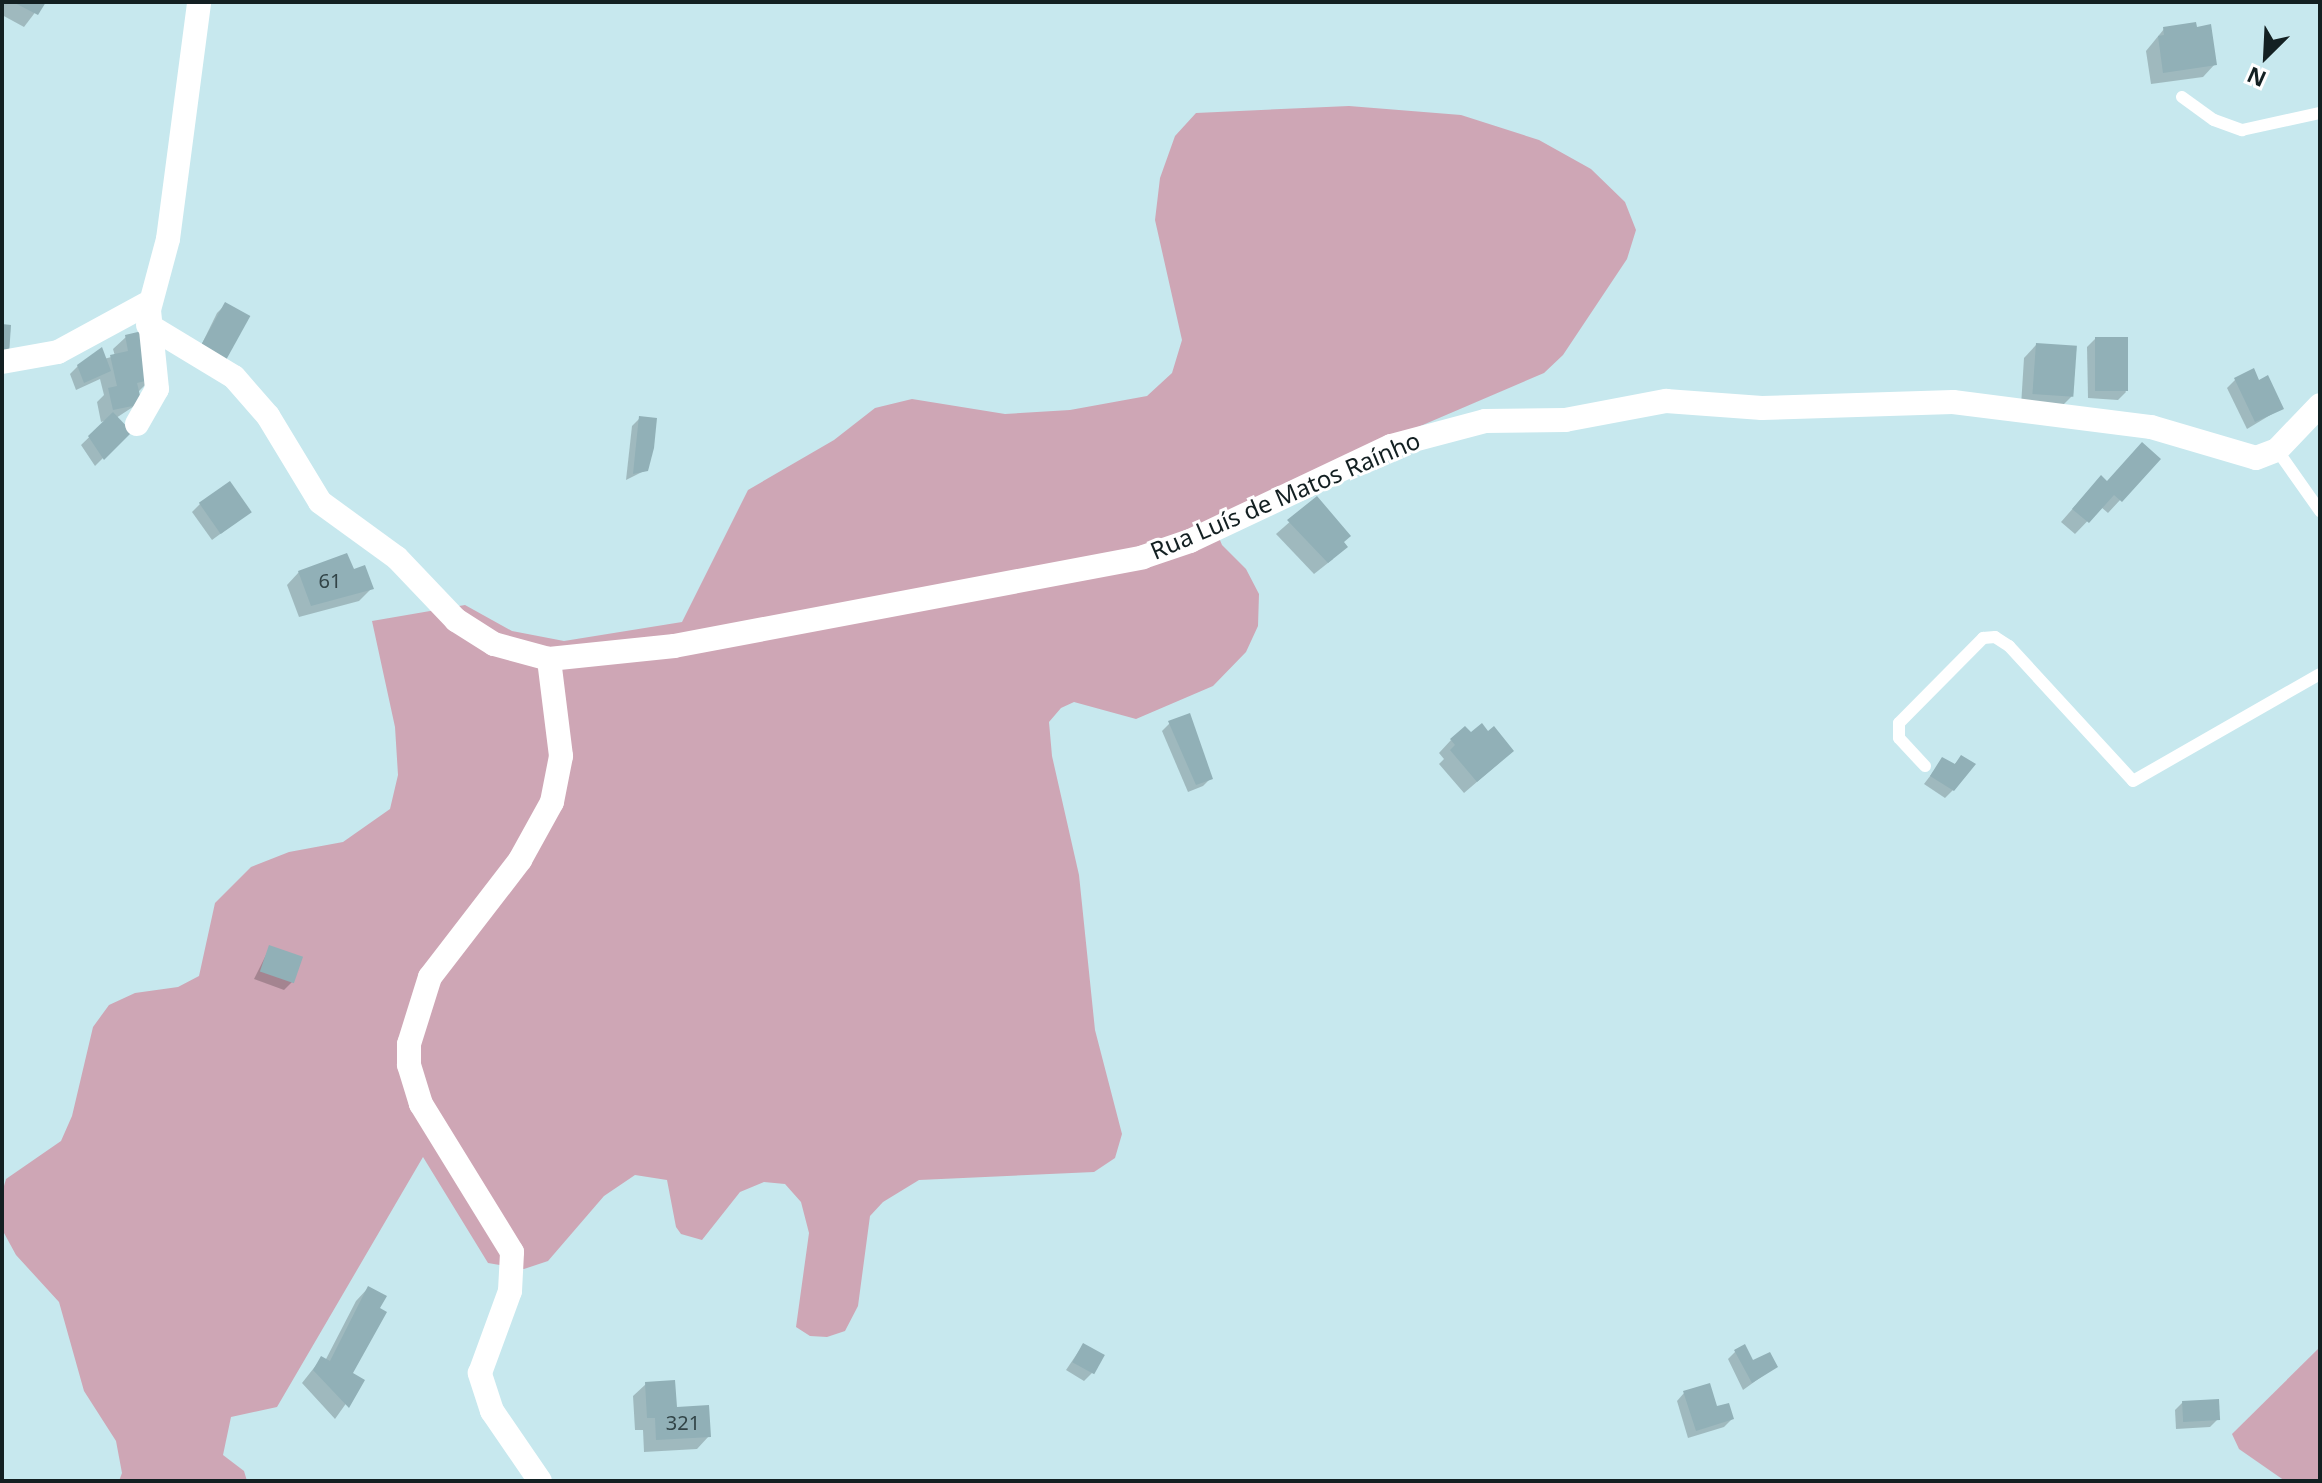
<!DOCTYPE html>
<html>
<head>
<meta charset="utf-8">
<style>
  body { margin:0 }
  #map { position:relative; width:2322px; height:1483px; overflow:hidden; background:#c7e8ee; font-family:"Noto Sans",sans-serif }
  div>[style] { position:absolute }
  .green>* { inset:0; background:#cea6b5 }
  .shadow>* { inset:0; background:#0003 }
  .building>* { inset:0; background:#91b0b7; transform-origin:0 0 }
  .lane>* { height:12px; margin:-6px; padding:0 6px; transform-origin:6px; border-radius:6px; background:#fff }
  .street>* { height:24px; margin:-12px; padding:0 12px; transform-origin:12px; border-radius:12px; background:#fff }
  span { translate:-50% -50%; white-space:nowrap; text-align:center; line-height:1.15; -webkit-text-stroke:6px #fff; paint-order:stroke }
  .number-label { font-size:20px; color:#324447 }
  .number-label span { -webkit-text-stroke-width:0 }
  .street-label { font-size:24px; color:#132022 }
  .frame { position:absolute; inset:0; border:4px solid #132022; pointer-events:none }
  .north { position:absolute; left:2226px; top:16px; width:80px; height:80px; -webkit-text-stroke:6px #fff; paint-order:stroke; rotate:204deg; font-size:22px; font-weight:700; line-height:32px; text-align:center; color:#132022 }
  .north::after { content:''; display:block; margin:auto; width:28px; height:36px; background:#132022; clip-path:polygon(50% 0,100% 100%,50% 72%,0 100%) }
</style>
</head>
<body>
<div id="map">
  <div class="green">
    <div style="clip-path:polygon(1349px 106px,1461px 115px,1539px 140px,1591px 169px,1625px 202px,1636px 230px,1627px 259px,1563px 355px,1544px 373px,1334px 463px,1213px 523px,1222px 545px,1246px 569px,1259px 594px,1258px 626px,1246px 652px,1213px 686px,1136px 719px,1074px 702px,1061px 708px,1049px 722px,1052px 756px,1079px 875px,1095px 1030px,1122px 1134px,1115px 1158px,1094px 1172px,919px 1180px,883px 1202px,870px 1216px,858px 1306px,845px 1331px,827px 1337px,810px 1336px,796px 1327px,809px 1233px,801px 1202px,785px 1184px,764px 1182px,740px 1192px,702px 1240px,681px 1234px,676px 1227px,667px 1180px,635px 1175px,604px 1196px,548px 1261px,524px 1269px,488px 1263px,423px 1157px,277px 1407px,231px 1417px,223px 1455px,244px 1471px,247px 1481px,119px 1481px,122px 1473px,116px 1441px,84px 1391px,59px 1302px,16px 1255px,4px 1233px,2px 1193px,6px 1179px,61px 1141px,72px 1116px,93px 1027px,109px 1005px,135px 993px,178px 987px,199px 976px,215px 903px,251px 867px,289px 852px,343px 842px,390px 809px,398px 775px,395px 727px,372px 621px,465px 605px,512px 631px,564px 641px,682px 622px,748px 490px,834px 440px,875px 408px,912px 399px,1005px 414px,1070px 410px,1147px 396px,1172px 373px,1182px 340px,1155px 220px,1160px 178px,1175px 136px,1196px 113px)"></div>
    <div style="clip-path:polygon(2320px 1347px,2320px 1481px,2285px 1481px,2239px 1449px,2232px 1434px)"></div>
  </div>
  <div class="shadow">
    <div style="clip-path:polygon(2px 2px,43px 2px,24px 27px,2px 15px)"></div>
    <div style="clip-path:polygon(2164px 29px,2215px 64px,2203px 77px,2151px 84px,2146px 51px)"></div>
    <div style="clip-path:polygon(225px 305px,247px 317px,195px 358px,217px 313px)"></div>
    <div style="clip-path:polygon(126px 337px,151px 379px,139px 391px,139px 403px,116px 418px,129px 432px,95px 466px,81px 445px,107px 420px,101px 422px,97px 402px,104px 395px,100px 379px,76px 390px,70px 374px,78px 366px,115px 356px,113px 349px)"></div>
    <div style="clip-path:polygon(2095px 339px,2126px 392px,2118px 400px,2088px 398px,2087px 347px)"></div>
    <div style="clip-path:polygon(2036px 345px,2072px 396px,2059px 409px,2021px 406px,2024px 358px)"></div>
    <div style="clip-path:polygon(2235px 380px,2259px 382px,2282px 408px,2247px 429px,2227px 388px)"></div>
    <div style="clip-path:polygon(640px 418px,646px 470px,626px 480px,632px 426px)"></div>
    <div style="clip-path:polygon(2158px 459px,2108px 513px,2101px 507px,2075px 534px,2061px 522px,2089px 490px)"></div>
    <div style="clip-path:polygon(1317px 498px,1333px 559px,1314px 574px,1276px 534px)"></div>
    <div style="clip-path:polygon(200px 504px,250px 512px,212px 540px,192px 512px)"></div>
    <div style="clip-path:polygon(299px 572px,352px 572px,372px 588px,359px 601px,299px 617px,287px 585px)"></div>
    <div style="clip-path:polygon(1170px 723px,1211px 778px,1203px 786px,1188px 792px,1162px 731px)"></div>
    <div style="clip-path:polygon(1451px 740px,1499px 763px,1464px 793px,1439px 764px,1444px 759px,1439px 753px)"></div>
    <div style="clip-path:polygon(1961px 757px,1953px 790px,1945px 798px,1924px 784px,1943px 759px,1953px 766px)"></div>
    <div style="clip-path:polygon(270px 947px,292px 982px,284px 990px,254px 979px)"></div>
    <div style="clip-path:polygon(368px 1288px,350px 1374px,362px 1381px,335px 1419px,302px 1383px,321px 1359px,325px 1361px,356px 1301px)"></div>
    <div style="clip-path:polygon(1083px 1345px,1092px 1373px,1084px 1381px,1066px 1370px)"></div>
    <div style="clip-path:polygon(1736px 1351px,1752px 1363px,1775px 1367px,1743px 1390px,1728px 1359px)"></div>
    <div style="clip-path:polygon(646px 1384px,709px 1436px,697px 1449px,644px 1452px,643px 1430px,635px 1430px,633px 1396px)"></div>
    <div style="clip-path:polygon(1684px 1393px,1716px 1409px,1732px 1419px,1724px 1427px,1688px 1438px,1677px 1401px)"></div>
    <div style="clip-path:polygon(2183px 1402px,2218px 1419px,2210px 1427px,2176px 1429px,2175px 1410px)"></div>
  </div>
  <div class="building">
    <div style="clip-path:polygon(13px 2px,46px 2px,38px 15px)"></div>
    <div style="clip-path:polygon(2196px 22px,2197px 27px,2211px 24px,2217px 65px,2163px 73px,2158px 36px,2164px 35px,2163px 27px)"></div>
    <div style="left:225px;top:302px;width:29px;height:53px;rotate:29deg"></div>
    <div style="clip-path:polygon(2px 324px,11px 325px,9px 355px,2px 355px)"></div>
    <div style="clip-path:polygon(142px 331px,153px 379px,137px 383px,142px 404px,113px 410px,108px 388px,117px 386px,110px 355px,128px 351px,125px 335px)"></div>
    <div style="left:2095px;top:337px;width:33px;height:54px"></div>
    <div style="left:2036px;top:343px;width:41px;height:51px;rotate:4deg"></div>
    <div style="clip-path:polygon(102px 347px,111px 371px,84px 383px,77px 365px)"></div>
    <div style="clip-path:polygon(2254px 368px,2259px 380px,2268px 375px,2284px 409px,2255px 422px,2234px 378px)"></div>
    <div style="clip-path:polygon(113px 412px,132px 432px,104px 460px,88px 436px)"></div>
    <div style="clip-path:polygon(639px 416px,657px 418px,654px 448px,648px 471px,633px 474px)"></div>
    <div style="clip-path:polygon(2142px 442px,2161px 459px,2122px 502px,2114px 495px,2089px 523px,2072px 509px,2101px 475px,2107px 481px)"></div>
    <div style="left:230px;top:481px;width:38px;height:38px;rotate:55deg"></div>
    <div style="clip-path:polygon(1317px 496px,1351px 536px,1344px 542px,1348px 547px,1328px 563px,1287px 520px)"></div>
    <div style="clip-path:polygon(347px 553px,354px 569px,365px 565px,374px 589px,311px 606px,298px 571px)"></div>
    <div style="clip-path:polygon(1190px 713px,1213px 779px,1196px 785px,1168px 721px)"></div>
    <div style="clip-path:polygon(1482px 723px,1488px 731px,1494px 726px,1514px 751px,1477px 782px,1450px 750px,1455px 745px,1450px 739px,1465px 726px,1471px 732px)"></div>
    <div style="clip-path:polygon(1961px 755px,1976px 764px,1954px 791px,1930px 776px,1942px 757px,1955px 764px)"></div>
    <div style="left:269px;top:945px;width:36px;height:28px;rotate:19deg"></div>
    <div style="clip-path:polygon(368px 1286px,387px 1296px,380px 1308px,387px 1312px,353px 1373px,365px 1380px,349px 1408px,313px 1370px,321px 1356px,330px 1361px)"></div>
    <div style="left:1083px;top:1343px;width:25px;height:22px;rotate:29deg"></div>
    <div style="clip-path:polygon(1745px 1344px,1753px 1360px,1770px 1352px,1778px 1367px,1752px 1383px,1734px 1350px)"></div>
    <div style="clip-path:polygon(675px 1380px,677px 1407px,709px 1405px,711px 1437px,656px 1440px,655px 1418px,647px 1418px,645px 1382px)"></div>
    <div style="clip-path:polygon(1710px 1383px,1717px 1406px,1729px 1403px,1734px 1419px,1696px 1431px,1683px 1391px)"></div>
    <div style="left:2219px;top:1399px;width:21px;height:37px;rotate:87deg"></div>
  </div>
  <div class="lane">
    <div style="left:2182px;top:97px;width:39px;rotate:36deg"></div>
    <div style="left:2214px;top:120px;width:30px;rotate:20deg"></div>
    <div style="left:2242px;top:130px;width:80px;rotate:-12.3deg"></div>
    <div style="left:2277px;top:450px;width:75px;rotate:54.8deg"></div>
    <div style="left:1925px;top:766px;width:38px;rotate:-133deg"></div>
    <div style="left:1899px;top:738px;width:15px;rotate:-90deg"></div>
    <div style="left:1899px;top:723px;width:120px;rotate:-45.3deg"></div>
    <div style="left:1983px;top:638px;width:12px;rotate:-5deg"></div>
    <div style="left:1995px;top:637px;width:17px;rotate:33deg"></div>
    <div style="left:2009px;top:646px;width:183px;rotate:47.4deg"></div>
    <div style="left:2133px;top:781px;width:215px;rotate:-29.8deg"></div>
  </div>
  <div class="street">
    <div style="left:148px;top:325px;width:100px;rotate:31.2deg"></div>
    <div style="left:234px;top:377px;width:52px;rotate:48.9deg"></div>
    <div style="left:268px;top:416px;width:100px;rotate:58.8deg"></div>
    <div style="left:320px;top:502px;width:95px;rotate:36deg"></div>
    <div style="left:397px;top:558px;width:86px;rotate:46.4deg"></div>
    <div style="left:456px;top:620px;width:45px;rotate:32.3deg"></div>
    <div style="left:494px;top:644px;width:57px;rotate:15.3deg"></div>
    <div style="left:549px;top:659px;width:126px;rotate:-5.9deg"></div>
    <div style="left:674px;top:646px;width:477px;rotate:-10.7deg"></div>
    <div style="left:1143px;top:557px;width:50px;rotate:-18.8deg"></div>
    <div style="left:1190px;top:541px;width:222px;rotate:-25.3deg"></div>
    <div style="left:1391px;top:446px;width:97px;rotate:-14.9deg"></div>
    <div style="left:1485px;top:421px;width:80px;rotate:-0.7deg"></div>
    <div style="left:1565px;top:420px;width:103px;rotate:-10.7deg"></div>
    <div style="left:1666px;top:401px;width:96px;rotate:4.2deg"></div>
    <div style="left:1762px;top:408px;width:191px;rotate:-1.8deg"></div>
    <div style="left:1953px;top:402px;width:200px;rotate:7.2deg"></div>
    <div style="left:2151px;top:427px;width:109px;rotate:16.4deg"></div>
    <div style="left:2256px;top:458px;width:22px;rotate:-21deg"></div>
    <div style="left:2277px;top:450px;width:62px;rotate:-46.3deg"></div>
    <div style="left:2px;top:362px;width:57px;rotate:-10.1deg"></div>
    <div style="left:58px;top:352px;width:105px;rotate:-28.5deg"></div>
    <div style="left:137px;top:424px;width:40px;rotate:-60.3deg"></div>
    <div style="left:157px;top:389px;width:79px;rotate:-95.8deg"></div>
    <div style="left:149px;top:310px;width:73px;rotate:-75deg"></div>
    <div style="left:168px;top:239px;width:239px;rotate:-82.5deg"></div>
    <div style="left:540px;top:1481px;width:85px;rotate:-124.4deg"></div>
    <div style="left:492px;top:1411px;width:40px;rotate:-108deg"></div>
    <div style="left:480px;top:1373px;width:87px;rotate:-69.9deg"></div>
    <div style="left:510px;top:1291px;width:39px;rotate:-87deg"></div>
    <div style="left:512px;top:1252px;width:174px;rotate:-121.6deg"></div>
    <div style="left:421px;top:1104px;width:41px;rotate:-107.1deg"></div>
    <div style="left:409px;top:1065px;width:21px;rotate:-90deg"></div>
    <div style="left:409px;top:1044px;width:70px;rotate:-72.6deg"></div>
    <div style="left:430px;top:977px;width:148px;rotate:-52.4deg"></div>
    <div style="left:520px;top:860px;width:66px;rotate:-61.1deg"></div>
    <div style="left:552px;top:802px;width:47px;rotate:-78.9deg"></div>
    <div style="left:561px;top:756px;width:98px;rotate:-97.1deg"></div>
  </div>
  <div class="number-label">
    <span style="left:330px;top:580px">61</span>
    <span style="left:683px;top:1422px">321</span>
  </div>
  <div class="street-label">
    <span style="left:1285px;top:495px;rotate:-23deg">Rua Luís de Matos Raínho</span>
  </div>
  <div class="frame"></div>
  <div class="north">N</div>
</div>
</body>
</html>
